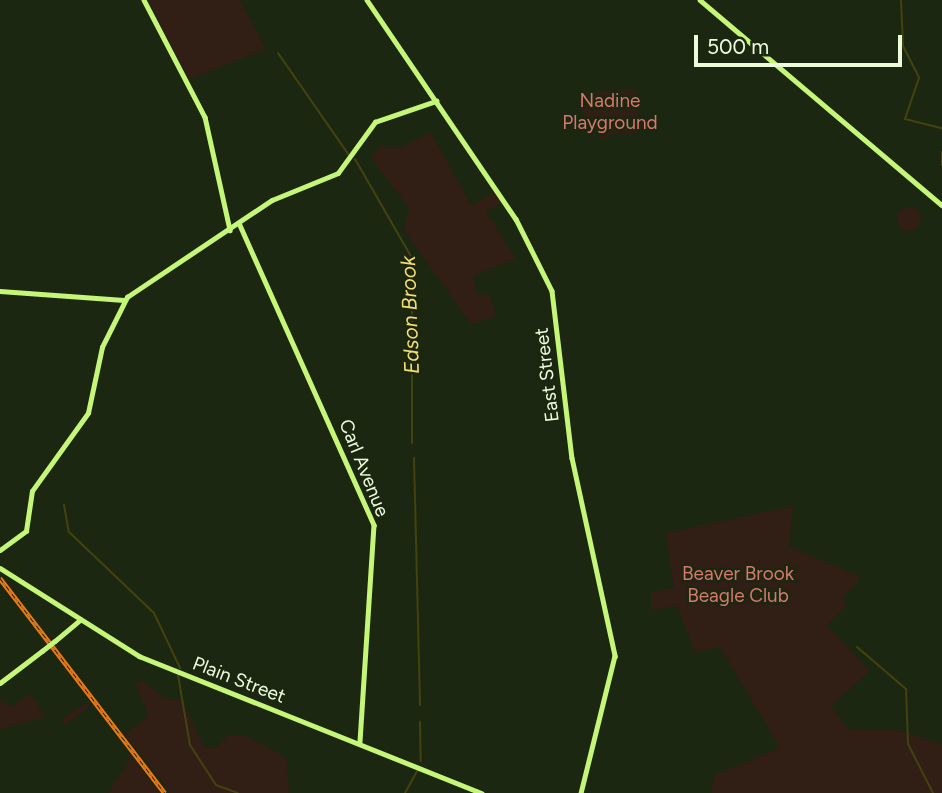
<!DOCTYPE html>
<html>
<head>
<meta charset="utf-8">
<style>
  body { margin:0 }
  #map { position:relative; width:942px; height:793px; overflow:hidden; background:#1c2712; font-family:Figtree,sans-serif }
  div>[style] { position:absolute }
  .green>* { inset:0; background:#311e15 }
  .round { border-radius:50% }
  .stream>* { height:2px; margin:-1px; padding:0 1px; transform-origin:1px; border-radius:1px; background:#43430e }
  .secondary>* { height:4.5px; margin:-2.25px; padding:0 2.25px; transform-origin:2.25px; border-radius:2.25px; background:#c5f678 }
  .rail>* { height:4.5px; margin-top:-2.25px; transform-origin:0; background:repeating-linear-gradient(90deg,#1c2712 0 5px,#ef7a14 0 10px); box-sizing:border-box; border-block:2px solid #ef7a14 }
  .secondary-bridge>* { height:4.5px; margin:-2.25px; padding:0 2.25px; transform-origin:2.25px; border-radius:2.25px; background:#c5f678 }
  span { translate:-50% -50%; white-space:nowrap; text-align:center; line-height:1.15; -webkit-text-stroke:5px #1c2712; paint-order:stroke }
  .park-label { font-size:19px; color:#d8776b }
  .street-label { font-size:19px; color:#ecfcda }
  .water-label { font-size:21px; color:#f5de70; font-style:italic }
  .scale { position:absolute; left:694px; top:35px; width:208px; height:32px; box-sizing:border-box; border:4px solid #ecfcda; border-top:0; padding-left:9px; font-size:21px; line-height:24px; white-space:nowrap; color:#ecfcda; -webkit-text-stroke:5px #1c2712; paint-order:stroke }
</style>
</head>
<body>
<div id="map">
  <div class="green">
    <div style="clip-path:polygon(148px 0,240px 0,266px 49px,189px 79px)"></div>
    <div style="clip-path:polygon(637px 89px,637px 133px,613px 133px,603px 140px,582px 111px,581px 92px)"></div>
    <div style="clip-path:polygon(430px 132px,472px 206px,493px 192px,502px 202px,486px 212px,516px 259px,474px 275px,476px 294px,490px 295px,496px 316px,471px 324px,404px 231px,409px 208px,371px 158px,380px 146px,400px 148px)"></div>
    <div class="round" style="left:897px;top:207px;width:24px;height:24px"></div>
    <div style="clip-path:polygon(793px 506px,789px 546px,860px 577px,842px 600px,847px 605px,827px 625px,870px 671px,831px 706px,849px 729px,898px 730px,942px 744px,942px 793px,711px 793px,714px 775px,780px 748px,720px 647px,695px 652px,677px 606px,651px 610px,651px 592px,674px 588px,666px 533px)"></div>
    <div style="clip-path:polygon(143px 681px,163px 697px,181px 700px,204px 746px,216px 748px,228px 735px,246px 736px,277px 752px,287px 760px,289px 793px,171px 793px,124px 734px,149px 716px,135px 683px)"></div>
    <div style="clip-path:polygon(31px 694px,46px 717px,0 729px,0 701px,12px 706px)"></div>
    <div style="clip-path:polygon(86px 703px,89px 708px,64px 725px,61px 719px)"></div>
    <div style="clip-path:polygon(132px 756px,160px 793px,108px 793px)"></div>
  </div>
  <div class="stream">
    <div style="left:901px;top:0;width:46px;rotate:87.5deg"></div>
    <div style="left:903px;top:46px;width:36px;rotate:63deg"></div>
    <div style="left:919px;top:78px;width:43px;rotate:108.9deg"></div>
    <div style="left:905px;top:119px;width:38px;rotate:14deg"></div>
    <div style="left:278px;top:53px;width:124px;rotate:55.2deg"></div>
    <div style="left:942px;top:152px;width:13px;rotate:90deg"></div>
    <div style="left:355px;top:159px;width:114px;rotate:60.1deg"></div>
    <div style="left:412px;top:258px;width:185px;rotate:90deg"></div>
    <div style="left:414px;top:458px;width:247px;rotate:88.6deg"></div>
    <div style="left:64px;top:505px;width:27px;rotate:80deg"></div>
    <div style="left:69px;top:532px;width:117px;rotate:43.6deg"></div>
    <div style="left:154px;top:613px;width:61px;rotate:64.7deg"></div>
    <div style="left:857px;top:647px;width:65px;rotate:40.6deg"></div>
    <div style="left:906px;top:689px;width:55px;rotate:87.9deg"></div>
    <div style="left:908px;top:744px;width:55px;rotate:63deg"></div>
    <div style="left:178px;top:675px;width:71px;rotate:80.3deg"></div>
    <div style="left:190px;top:745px;width:48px;rotate:57deg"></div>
    <div style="left:216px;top:785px;width:23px;rotate:20deg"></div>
    <div style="left:420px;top:722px;width:39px;rotate:89deg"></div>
    <div style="left:405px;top:793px;width:26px;rotate:-61deg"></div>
  </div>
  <div class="secondary">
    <div style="left:144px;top:0;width:132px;rotate:62.5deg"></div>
    <div style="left:205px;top:117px;width:116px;rotate:77.5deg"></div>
    <div style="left:367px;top:0;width:265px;rotate:55.8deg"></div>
    <div style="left:516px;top:219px;width:80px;rotate:63.4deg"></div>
    <div style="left:552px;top:291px;width:168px;rotate:83.2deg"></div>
    <div style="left:572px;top:458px;width:203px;rotate:77.7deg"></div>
    <div style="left:615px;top:656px;width:141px;rotate:103.9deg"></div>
    <div style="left:700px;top:0;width:317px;rotate:40.3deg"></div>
    <div style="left:239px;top:223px;width:331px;rotate:65.9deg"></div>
    <div style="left:374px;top:525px;width:217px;rotate:93.7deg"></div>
    <div style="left:0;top:291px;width:124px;rotate:4.2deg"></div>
    <div style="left:0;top:550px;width:32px;rotate:-36deg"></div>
    <div style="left:26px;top:531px;width:40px;rotate:-81.5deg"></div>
    <div style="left:32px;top:491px;width:96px;rotate:-54.3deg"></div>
    <div style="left:88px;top:413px;width:67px;rotate:-78deg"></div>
    <div style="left:102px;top:347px;width:56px;rotate:-63.4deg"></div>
    <div style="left:127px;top:297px;width:174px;rotate:-33.8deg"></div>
    <div style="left:272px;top:200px;width:71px;rotate:-22.2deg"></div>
    <div style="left:338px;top:173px;width:63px;rotate:-54deg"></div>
    <div style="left:375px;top:122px;width:65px;rotate:-19deg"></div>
    <div style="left:0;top:568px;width:165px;rotate:32.3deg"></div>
    <div style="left:139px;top:656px;width:369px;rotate:21.8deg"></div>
    <div style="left:55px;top:641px;width:33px;rotate:-40deg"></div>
    <div style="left:0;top:683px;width:53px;rotate:-37.3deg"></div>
  </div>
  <div class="rail">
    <div style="left:0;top:578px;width:271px;rotate:52.5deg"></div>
  </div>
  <div class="secondary-bridge">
    <div style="left:42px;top:651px;width:16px;rotate:-38deg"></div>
  </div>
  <div class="park-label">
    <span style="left:610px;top:112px">Nadine<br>Playground</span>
    <span style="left:738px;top:585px">Beaver Brook<br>Beagle Club</span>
  </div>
  <div class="street-label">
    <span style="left:547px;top:375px;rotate:-97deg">East Street</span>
    <span style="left:364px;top:468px;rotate:68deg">Carl Avenue</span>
    <span style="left:239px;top:680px;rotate:21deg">Plain Street</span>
  </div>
  <div class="water-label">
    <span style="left:410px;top:315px;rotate:-92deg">Edson Brook</span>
  </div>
  <div class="scale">500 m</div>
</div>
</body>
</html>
